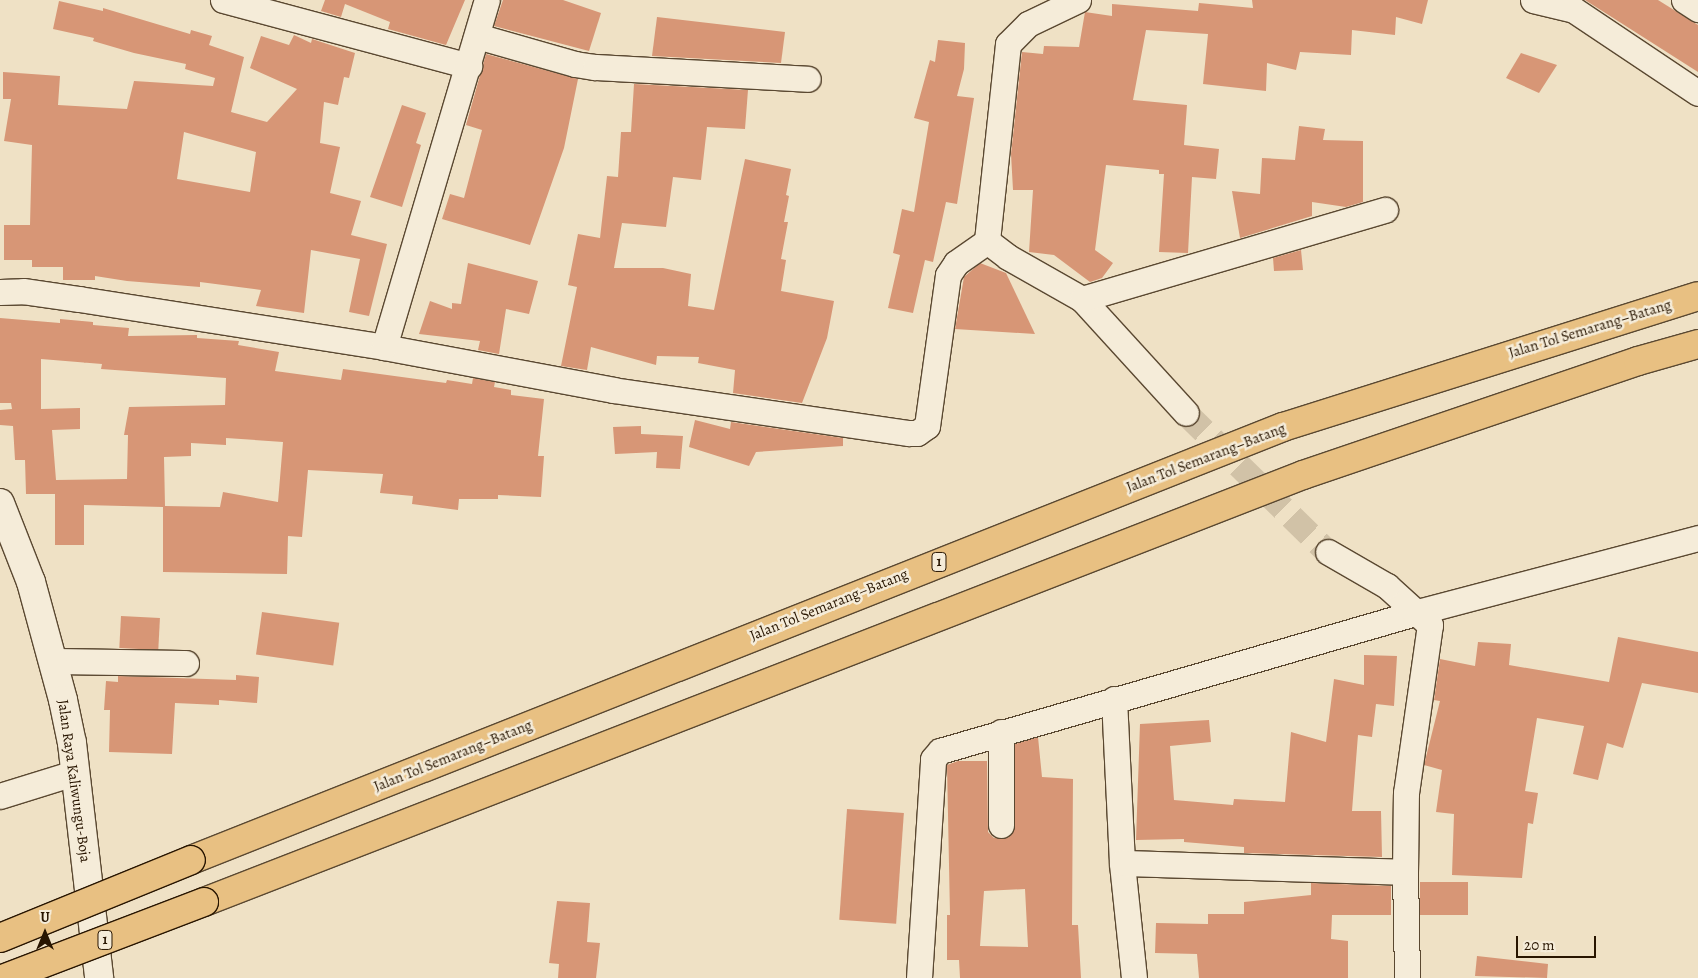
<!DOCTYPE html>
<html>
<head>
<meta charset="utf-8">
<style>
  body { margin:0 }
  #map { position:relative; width:1698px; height:978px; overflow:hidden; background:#efe1c5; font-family:Alegreya,serif }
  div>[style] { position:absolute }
  .building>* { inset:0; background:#d79676; transform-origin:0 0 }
  .street-tunnel>* { height:25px; margin-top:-12.5px; transform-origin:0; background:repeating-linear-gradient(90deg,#d1c2a7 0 25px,transparent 0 37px) }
  .roads { filter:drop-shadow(1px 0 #5a4831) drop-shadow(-1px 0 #5a4831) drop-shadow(0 1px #5a4831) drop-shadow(0 -1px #5a4831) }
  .street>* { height:25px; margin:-12.5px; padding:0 12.5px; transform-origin:12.5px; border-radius:12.5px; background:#f5ecd9 }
  .secondary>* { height:28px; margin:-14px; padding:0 14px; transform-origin:14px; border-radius:14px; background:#f5ecd9 }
  .highway>* { height:28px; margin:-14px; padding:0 14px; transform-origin:14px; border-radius:14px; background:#e8c082 }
  .bridges { filter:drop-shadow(1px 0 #281500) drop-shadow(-1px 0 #281500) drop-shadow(0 1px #281500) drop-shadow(0 -1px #281500) }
  .highway-bridge>* { height:28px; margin:-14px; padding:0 14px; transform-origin:14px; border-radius:14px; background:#e8c082 }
  span { translate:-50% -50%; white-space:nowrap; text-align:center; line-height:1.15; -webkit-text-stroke:5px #f5ecd9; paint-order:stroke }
  .shield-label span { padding:1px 4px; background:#f5ecd9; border:1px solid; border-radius:4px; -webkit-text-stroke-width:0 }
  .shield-label { font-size:14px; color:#281500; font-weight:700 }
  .street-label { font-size:15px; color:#281500 }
  .north { position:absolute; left:20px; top:908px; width:50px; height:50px; -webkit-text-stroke:4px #f5ecd9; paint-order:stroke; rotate:0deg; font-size:14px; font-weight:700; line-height:20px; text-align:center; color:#281500 }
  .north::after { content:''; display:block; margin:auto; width:18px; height:22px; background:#281500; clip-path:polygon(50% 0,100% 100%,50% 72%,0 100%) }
  .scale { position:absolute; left:1516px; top:936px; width:80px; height:22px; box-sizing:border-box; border:2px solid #281500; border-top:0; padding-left:6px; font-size:15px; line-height:18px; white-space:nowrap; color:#281500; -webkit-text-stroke:4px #f5ecd9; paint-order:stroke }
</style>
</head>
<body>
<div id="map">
  <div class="building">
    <div style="clip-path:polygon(325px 0,465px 0,446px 45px,388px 29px,390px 22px,345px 4px,341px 17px,321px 11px)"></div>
    <div style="clip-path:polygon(503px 0,563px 0,601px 13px,589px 51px,494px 26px)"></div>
    <div style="clip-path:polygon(1252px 0,1428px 0,1422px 24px,1396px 17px,1395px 35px,1352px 30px,1351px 55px,1300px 52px,1296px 70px,1267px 63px,1266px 91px,1203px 84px,1208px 34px,1146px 30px,1133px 100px,1187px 105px,1184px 145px,1219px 149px,1216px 179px,1192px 177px,1188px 253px,1159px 252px,1164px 174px,1159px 174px,1159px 170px,1106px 165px,1095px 250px,1113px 263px,1102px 278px,1090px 282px,1054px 255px,1029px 252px,1033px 190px,1013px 190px,1011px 154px,1022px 52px,1043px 54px,1044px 46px,1079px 47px,1085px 12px,1112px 16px,1112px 4px,1198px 11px,1199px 3px,1253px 8px)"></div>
    <div style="clip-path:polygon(1585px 0,1658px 0,1698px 25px,1698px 72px)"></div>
    <div style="clip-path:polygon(evenodd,59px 1px,103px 11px,103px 8px,190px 34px,191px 30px,212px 36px,209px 45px,244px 57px,231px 112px,267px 122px,297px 89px,250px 68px,261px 36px,289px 45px,294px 35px,311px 43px,312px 39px,355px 53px,349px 78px,344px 77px,338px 105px,324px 102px,320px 143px,340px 147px,330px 193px,361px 201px,351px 235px,387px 244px,369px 316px,349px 312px,360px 259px,311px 250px,304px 313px,256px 306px,261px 290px,200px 282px,200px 287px,127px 281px,95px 276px,95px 280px,63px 280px,63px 267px,32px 267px,32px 260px,4px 260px,4px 225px,30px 225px,32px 145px,4px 141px,11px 99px,3px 99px,3px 72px,60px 76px,58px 105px,127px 109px,134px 81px,213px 86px,215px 78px,185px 69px,186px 64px,134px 53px,93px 41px,94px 38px,53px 29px,59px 1px,184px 132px,256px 152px,250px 192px,177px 179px,184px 132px)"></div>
    <div style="clip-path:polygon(657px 17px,785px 32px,781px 63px,652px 56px)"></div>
    <div style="clip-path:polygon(938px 40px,965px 43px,964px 69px,957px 96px,974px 98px,957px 204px,946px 202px,933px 262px,925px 260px,913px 313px,888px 308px,900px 255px,893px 253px,902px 209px,914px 212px,929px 122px,914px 118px,930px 60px,935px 62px)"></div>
    <div style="clip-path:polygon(1521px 53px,1557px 65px,1539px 93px,1506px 78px)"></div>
    <div style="clip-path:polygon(486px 54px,578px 79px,564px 148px,530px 245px,442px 219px,450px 194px,464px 198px,482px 130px,466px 125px)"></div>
    <div style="clip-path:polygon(634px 84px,748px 90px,745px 129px,707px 127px,701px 180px,673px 177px,666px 227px,622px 223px,614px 268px,663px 268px,691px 274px,688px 306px,714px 310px,745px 159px,791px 169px,786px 195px,789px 196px,784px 222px,788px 222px,781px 259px,786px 260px,781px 291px,834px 301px,827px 338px,802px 403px,733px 393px,735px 370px,698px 363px,699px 357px,657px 356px,656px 365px,591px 347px,587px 370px,561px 366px,577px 287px,568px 285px,578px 234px,600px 238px,607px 176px,618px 177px,621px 132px,631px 132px)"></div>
    <div style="clip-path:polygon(402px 105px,426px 113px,416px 143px,421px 145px,402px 207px,370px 197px)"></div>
    <div style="clip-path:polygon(1299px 126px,1325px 129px,1323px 140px,1363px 141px,1363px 202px,1346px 207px,1312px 202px,1312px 216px,1240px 238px,1232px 191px,1260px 194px,1262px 158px,1295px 160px)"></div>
    <div style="clip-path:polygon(1301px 250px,1303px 270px,1274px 271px,1273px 258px)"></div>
    <div style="clip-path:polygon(468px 263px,538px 281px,529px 314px,506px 309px,499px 354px,478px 350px,480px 341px,419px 334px,430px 301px,452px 309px,452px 303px,461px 304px)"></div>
    <div style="clip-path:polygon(980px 263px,1006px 273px,1035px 334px,955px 329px,964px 277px)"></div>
    <div style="clip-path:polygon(evenodd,0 318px,60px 323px,60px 319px,93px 322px,93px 325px,129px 328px,128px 336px,197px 335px,197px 338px,239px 341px,238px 345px,279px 352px,275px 371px,341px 380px,343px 369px,446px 383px,447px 380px,472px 384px,473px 378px,495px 382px,494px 387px,511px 390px,511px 395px,544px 399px,538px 456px,544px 456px,541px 497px,498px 495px,498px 499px,459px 499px,458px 510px,412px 504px,413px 496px,380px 493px,383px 474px,308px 470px,302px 537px,288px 536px,287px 574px,163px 572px,163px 507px,84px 505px,84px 545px,55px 545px,55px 494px,26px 494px,25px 460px,15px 460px,13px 426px,0 425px,0 410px,12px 409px,11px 403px,0 403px,0 318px,41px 359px,102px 364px,101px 369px,226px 378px,225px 405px,129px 407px,124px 435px,128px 435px,127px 479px,56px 480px,52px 430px,80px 429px,80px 408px,41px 409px,41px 359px,0 318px,226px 438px,283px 442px,278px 502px,223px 492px,220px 507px,165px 506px,164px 457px,191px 456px,191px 443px,226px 445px,226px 438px)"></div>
    <div style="clip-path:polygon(695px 420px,730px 429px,731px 422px,843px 438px,843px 446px,756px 452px,749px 466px,689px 447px)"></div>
    <div style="clip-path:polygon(641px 426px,641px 434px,683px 436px,680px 469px,656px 468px,657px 452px,615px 454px,613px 427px)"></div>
    <div style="left:262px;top:612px;width:78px;height:43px;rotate:8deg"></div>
    <div style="left:121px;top:616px;width:39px;height:32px;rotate:3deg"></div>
    <div style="clip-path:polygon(1618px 637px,1698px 652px,1698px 693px,1642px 683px,1623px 748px,1607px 743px,1598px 780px,1573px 774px,1584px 726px,1537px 718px,1525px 791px,1538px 793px,1533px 824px,1528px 823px,1522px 878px,1452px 875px,1454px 814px,1436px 812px,1442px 770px,1424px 765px,1440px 701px,1434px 700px,1440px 659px,1475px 666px,1478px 642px,1511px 644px,1509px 665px,1609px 682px)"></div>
    <div style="clip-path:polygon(1364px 655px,1397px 656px,1394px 706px,1376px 704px,1372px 737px,1358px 735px,1352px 811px,1381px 811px,1382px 857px,1244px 853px,1244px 847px,1184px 842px,1184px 839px,1136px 840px,1140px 724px,1209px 720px,1211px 742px,1170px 746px,1174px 800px,1233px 805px,1234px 799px,1285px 802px,1291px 732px,1326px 742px,1334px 679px,1364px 685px)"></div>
    <div style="clip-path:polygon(236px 675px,259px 677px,257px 703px,219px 700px,219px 705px,175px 703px,172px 754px,109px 752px,110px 710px,104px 710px,106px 681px,118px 682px,118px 676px,236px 680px)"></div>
    <div style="clip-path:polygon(evenodd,1038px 737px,1042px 777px,1073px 779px,1072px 925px,1078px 925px,1081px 978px,960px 978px,959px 960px,947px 960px,947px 915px,950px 915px,947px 765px,958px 761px,987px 761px,988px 832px,994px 838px,1008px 838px,1015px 825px,1015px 744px,1038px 737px,1025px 889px,1028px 947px,980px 946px,984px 891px,1025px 889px)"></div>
    <div style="left:847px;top:809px;width:57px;height:111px;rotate:4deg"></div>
    <div style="left:1420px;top:882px;width:48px;height:33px"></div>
    <div style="clip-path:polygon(1311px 883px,1391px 886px,1391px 915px,1332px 915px,1331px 939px,1348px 941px,1348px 978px,1199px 978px,1197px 954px,1155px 953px,1156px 923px,1208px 924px,1208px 914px,1244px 914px,1244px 902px,1311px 895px)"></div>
    <div style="clip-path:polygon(557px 901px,590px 903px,587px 942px,600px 943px,596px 978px,558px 978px,559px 964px,549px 963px)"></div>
    <div style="clip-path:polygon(1477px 956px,1548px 964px,1547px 978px,1475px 976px)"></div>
  </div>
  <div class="street-tunnel">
    <div style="left:1186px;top:413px;width:199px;rotate:44.4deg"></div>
  </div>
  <div class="roads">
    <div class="street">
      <div style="left:223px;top:0;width:255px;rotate:15deg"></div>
      <div style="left:1078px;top:0;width:55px;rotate:154.4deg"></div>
      <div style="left:1028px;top:24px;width:28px;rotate:135deg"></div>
      <div style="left:1008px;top:44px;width:198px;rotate:96.1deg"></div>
      <div style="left:987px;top:241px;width:26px;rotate:37deg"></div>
      <div style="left:1008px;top:257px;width:85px;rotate:29.6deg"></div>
      <div style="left:1082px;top:299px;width:154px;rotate:47.6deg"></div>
      <div style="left:1533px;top:0;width:42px;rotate:13.7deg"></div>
      <div style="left:1574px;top:10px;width:149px;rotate:33.8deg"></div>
      <div style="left:1684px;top:0;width:17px;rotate:33deg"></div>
      <div style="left:477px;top:36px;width:102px;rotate:15.9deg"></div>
      <div style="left:575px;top:64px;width:20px;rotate:9deg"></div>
      <div style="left:595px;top:67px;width:213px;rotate:3.2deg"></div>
      <div style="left:0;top:292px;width:23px;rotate:-2deg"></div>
      <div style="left:23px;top:291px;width:57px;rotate:8.1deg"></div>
      <div style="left:79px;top:299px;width:309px;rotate:8.9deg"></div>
      <div style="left:384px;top:347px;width:233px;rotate:10.6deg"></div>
      <div style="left:613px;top:390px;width:299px;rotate:8.3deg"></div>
      <div style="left:909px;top:433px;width:8px"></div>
      <div style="left:917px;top:433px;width:12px;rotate:-35deg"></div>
      <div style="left:927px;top:426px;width:152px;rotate:-82.1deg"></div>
      <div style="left:948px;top:275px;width:14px;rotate:-56deg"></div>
      <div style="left:956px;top:263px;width:38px;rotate:-35deg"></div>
      <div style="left:1082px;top:299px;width:316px;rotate:-16.4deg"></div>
      <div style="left:384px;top:347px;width:362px;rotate:-73.5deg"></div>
      <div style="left:53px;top:661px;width:133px;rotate:0.9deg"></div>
      <div style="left:1114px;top:699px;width:164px;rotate:87.2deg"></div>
      <div style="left:1001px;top:732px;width:93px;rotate:90deg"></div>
      <div style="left:0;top:796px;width:77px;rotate:-17.3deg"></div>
      <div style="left:1405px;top:872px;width:106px;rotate:88.9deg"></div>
      <div style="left:919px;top:978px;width:219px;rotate:-86.3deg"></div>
      <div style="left:933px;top:759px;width:11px;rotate:-49deg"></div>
      <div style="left:940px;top:751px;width:498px;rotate:-16.2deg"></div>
      <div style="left:1418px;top:612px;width:290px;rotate:-14.8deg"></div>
      <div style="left:1134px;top:978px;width:116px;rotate:-96deg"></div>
      <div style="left:1122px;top:863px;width:283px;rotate:1.8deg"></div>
      <div style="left:1405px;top:872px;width:79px;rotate:-89.3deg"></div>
      <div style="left:1406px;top:793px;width:170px;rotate:-81.9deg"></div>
      <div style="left:1430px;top:625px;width:58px;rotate:-137.8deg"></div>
      <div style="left:1387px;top:586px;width:68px;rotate:-150deg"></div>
    </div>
    <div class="secondary">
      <div style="left:0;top:503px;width:85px;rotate:68.6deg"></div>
      <div style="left:31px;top:582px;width:122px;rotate:74.8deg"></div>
      <div style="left:63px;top:700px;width:44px;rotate:78.2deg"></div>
      <div style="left:72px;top:743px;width:237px;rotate:83.4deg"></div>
    </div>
    <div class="highway">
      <div style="left:191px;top:860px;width:1175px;rotate:-21.63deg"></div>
      <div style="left:1283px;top:427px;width:435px;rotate:-17.5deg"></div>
      <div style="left:204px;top:902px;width:1179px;rotate:-21.23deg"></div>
      <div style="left:1303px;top:475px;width:354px;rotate:-18.8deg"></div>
      <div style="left:1638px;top:361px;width:62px;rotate:-15.8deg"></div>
    </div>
  </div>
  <div class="bridges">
    <div class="highway-bridge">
      <div style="left:0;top:938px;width:206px;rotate:-22.2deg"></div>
      <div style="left:5px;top:978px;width:213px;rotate:-20.9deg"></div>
    </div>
  </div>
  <div class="shield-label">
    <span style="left:939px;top:562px">1</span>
    <span style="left:105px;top:940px">1</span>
  </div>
  <div class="street-label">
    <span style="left:1590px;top:329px;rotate:-17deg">Jalan Tol Semarang–Batang</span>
    <span style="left:1206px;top:458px;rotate:-21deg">Jalan Tol Semarang–Batang</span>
    <span style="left:829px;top:605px;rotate:-22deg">Jalan Tol Semarang–Batang</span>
    <span style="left:453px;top:756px;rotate:-22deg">Jalan Tol Semarang–Batang</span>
    <span style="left:74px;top:781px;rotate:82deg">Jalan Raya Kaliwungu-Boja</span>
  </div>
  <div class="north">U</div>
  <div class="scale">20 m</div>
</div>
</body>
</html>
